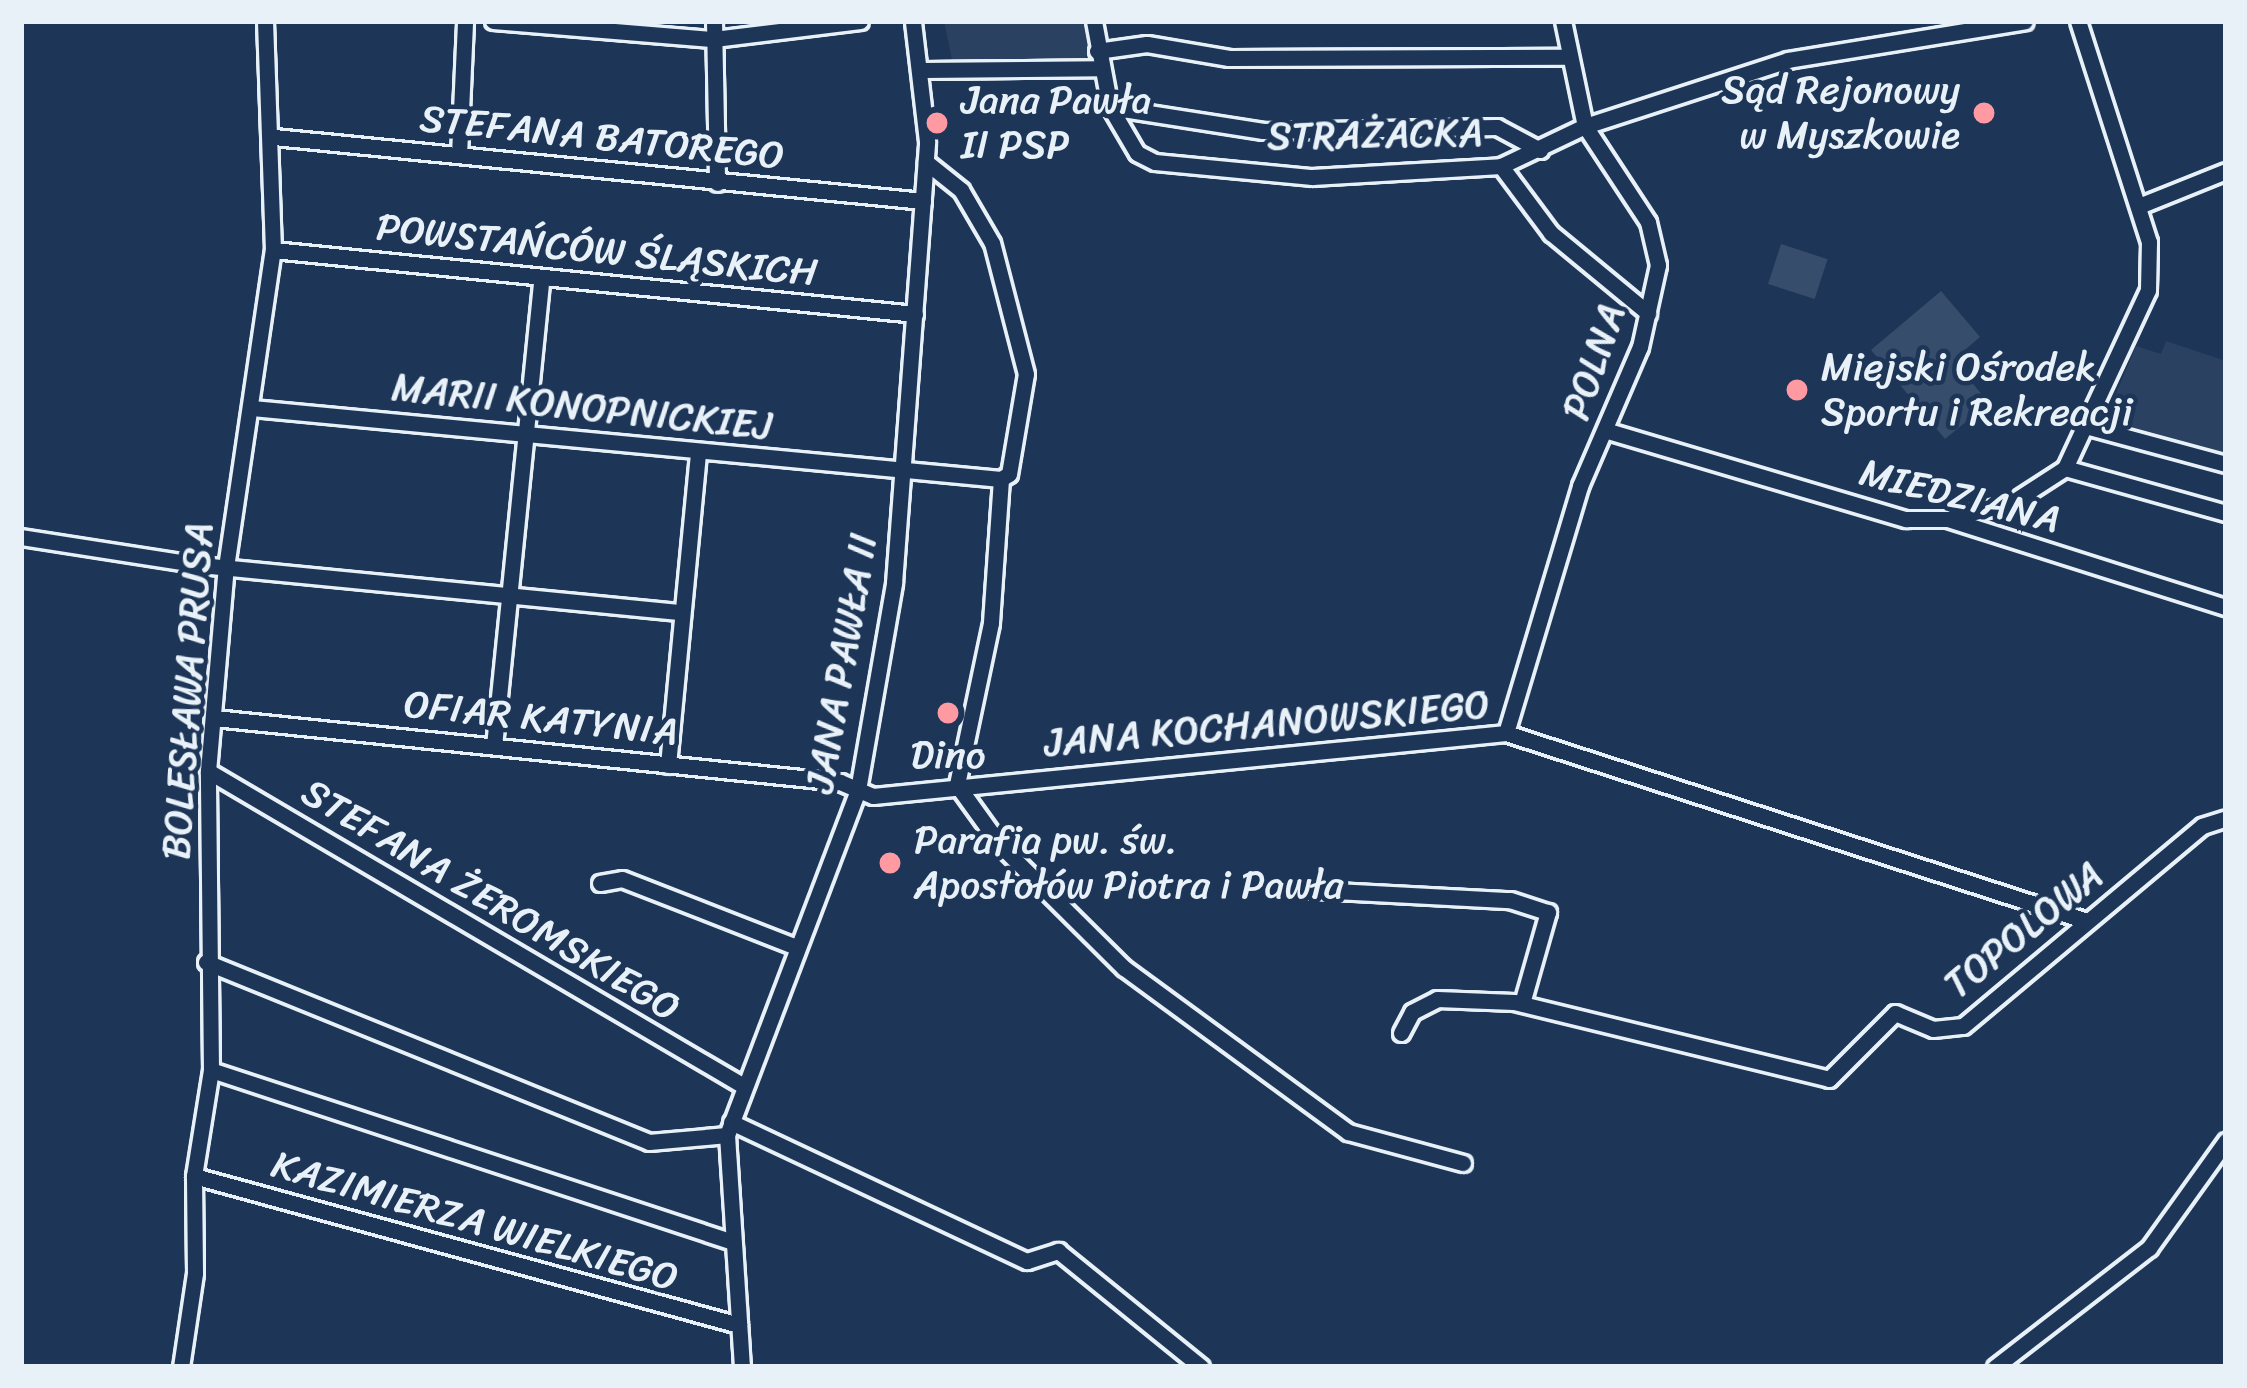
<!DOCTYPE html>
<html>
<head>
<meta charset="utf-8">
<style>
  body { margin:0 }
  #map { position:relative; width:2247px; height:1388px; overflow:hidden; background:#1d3557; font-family:Sriracha,sans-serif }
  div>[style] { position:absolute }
  .built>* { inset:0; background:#2a4162 }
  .green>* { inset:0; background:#374d6c; transform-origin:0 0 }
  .roads { filter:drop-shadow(3px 0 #e8f1f8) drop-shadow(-3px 0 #e8f1f8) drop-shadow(0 3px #e8f1f8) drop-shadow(0 -3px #e8f1f8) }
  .minor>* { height:15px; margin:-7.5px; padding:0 7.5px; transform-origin:7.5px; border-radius:7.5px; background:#1d3557 }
  .dots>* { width:33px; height:33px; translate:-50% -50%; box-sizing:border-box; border:6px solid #1d3557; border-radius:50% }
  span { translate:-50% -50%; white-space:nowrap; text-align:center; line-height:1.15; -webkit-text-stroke:9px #1d3557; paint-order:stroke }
  .poi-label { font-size:39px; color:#e8f1f8 }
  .right { translate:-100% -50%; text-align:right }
  .left { translate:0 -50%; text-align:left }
  .street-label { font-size:39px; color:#e8f1f8 }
  .frame { position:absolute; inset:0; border:24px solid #e8f1f8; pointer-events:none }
</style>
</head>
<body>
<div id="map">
  <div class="built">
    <div style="clip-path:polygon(944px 21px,1084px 21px,1089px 51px,1085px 59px,952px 60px)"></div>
    <div style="clip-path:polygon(2166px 341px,2226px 361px,2226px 457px,2105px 420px,2136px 346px,2161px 354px)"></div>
  </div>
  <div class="green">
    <div style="left:1781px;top:244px;width:49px;height:42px;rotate:18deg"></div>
    <div style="clip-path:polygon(1941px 291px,1980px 337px,1953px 360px,1989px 403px,1945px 439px,1871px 350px)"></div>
  </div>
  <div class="roads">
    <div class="minor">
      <div style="left:493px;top:21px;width:222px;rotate:4.7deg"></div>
      <div style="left:714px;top:39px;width:147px;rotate:-7deg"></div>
      <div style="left:714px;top:21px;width:162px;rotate:88.9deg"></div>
      <div style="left:1094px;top:21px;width:87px;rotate:79.5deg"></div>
      <div style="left:1110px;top:107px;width:53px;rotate:59.6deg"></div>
      <div style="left:1137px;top:153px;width:20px;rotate:27deg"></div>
      <div style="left:1155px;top:162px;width:158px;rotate:5.5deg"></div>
      <div style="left:1312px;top:177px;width:189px;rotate:-3.3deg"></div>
      <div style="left:1501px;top:166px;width:93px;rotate:-25.5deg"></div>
      <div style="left:1585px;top:126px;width:213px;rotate:-18deg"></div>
      <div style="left:1788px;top:60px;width:240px;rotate:-9.3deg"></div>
      <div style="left:1097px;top:51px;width:50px;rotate:-8deg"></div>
      <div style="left:1147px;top:44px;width:83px;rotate:9.7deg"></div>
      <div style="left:1229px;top:58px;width:341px;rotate:-0.2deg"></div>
      <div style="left:923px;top:70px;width:177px;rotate:-0.6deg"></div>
      <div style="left:1110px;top:107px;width:155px;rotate:8.9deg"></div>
      <div style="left:1263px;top:131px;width:234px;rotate:-1deg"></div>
      <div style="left:1497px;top:127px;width:49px;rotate:28.1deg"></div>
      <div style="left:274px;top:137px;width:652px;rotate:5.63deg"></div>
      <div style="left:459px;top:155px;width:134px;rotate:-87.4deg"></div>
      <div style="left:1501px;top:166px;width:84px;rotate:53.3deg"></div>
      <div style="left:1551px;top:233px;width:126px;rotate:39.5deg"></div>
      <div style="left:2139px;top:206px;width:94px;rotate:-21.9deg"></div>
      <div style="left:273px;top:250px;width:645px;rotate:5.69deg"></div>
      <div style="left:252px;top:408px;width:752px;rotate:5.42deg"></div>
      <div style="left:1001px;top:479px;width:9px;rotate:-32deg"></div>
      <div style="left:1009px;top:474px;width:101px;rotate:-80.4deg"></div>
      <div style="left:1026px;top:374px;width:135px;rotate:-104.5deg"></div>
      <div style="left:992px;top:243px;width:61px;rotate:-120.3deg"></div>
      <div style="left:961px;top:190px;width:45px;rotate:-141.3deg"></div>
      <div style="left:2089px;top:427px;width:142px;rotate:15.1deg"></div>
      <div style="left:1608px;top:431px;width:311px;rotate:16.5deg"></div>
      <div style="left:1906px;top:519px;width:42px"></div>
      <div style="left:1948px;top:519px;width:292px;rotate:17.6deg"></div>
      <div style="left:2065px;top:468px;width:167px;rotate:15.6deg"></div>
      <div style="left:1001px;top:479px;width:144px;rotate:94deg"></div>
      <div style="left:991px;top:623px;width:166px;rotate:101.9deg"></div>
      <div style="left:957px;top:785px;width:75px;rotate:54.2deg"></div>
      <div style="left:1001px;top:846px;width:173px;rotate:44.8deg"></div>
      <div style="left:1124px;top:968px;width:278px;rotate:36.2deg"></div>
      <div style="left:1348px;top:1132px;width:119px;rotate:15.1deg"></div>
      <div style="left:1951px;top:518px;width:62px;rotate:-14deg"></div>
      <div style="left:2011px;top:503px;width:64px;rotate:-32.9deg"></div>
      <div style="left:2065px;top:468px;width:196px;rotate:-65deg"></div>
      <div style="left:2148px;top:290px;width:48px;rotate:-88.8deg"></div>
      <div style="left:2149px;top:242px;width:232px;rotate:-107.8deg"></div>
      <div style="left:21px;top:537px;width:181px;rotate:8.9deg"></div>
      <div style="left:200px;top:565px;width:481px;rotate:5.6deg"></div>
      <div style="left:214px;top:718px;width:629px;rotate:5.84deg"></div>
      <div style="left:840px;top:782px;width:36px;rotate:23deg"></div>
      <div style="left:873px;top:796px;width:636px;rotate:-5.68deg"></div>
      <div style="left:1506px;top:733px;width:611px;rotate:17.93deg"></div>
      <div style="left:1506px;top:733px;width:258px;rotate:-73.3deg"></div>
      <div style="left:1580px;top:486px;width:151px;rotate:-66.7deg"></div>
      <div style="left:1640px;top:347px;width:84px;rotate:-77.6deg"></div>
      <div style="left:1658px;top:265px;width:44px;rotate:-103.1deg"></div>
      <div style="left:1648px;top:222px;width:115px;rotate:-123.3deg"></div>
      <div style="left:1585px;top:126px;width:107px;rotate:-101.8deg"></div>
      <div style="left:494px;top:746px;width:471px;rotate:-84.2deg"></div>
      <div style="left:668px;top:765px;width:314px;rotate:-84.5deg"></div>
      <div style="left:208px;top:771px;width:619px;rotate:30.46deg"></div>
      <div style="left:600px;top:883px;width:22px;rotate:-10deg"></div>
      <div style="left:622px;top:879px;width:187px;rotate:21.3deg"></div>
      <div style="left:1297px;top:889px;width:213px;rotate:3deg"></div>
      <div style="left:1510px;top:900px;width:40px;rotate:18deg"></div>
      <div style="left:1548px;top:912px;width:95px;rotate:105.9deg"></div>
      <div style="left:206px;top:962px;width:478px;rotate:22.1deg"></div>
      <div style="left:649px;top:1142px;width:78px;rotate:-5.1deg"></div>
      <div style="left:1401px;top:1033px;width:24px;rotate:-62deg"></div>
      <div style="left:1412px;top:1012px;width:28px;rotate:-27deg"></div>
      <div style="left:1437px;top:999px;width:77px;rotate:2.2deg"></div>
      <div style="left:1514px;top:1002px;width:324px;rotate:13.7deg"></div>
      <div style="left:1829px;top:1079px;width:93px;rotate:-45deg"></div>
      <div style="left:1895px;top:1013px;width:41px;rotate:22.8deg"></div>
      <div style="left:1933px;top:1029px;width:30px;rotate:-6deg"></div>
      <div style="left:1963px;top:1026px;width:312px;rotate:-39.9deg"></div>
      <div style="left:2202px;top:826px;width:25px;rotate:-18deg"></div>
      <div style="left:211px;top:1070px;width:550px;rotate:18.24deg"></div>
      <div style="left:731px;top:1122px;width:327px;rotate:25.2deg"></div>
      <div style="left:1027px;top:1261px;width:33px;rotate:-18deg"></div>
      <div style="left:1058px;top:1251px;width:184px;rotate:39deg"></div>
      <div style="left:194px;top:1176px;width:565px;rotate:15.29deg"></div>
      <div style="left:181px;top:1367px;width:95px;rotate:-81.5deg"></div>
      <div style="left:195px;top:1273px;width:97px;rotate:-90.6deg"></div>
      <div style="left:194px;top:1176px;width:107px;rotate:-80.9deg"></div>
      <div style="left:211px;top:1070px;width:299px;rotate:-90.6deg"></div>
      <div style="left:208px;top:771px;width:205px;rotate:-85deg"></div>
      <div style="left:226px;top:567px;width:320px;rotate:-81.6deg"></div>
      <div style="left:273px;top:250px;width:229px;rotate:-92deg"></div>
      <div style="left:742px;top:1367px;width:232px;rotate:-93.7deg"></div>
      <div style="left:727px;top:1135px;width:369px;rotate:-69.2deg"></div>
      <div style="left:858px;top:790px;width:210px;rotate:-80.1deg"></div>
      <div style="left:894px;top:583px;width:443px;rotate:-85.7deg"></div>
      <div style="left:927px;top:141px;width:121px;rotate:-96.7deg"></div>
      <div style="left:1995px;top:1367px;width:195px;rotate:-37.7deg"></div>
      <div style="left:2149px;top:1248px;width:132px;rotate:-54.3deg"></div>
    </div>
  </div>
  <div class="dots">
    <div style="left:1984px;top:113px;background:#ff9aa2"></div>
    <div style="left:937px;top:123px;background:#ff9aa2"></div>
    <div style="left:1797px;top:390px;background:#ff9aa2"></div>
    <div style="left:948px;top:713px;background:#ff9aa2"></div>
    <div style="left:890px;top:863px;background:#ff9aa2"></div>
  </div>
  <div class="poi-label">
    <span class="right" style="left:1960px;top:113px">Sąd Rejonowy<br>w Myszkowie</span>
    <span class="left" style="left:961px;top:123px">Jana Pawła<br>II PSP</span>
    <span class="left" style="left:1821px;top:390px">Miejski Ośrodek<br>Sportu i Rekreacji</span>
    <span style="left:948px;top:755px">Dino</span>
    <span class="left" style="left:914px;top:863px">Parafia pw. św.<br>Apostołów Piotra i Pawła</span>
  </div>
  <div class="street-label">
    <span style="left:1375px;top:135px;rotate:-1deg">STRAŻACKA</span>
    <span style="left:602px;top:137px;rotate:6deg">STEFANA BATOREGO</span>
    <span style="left:597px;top:250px;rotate:6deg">POWSTAŃCÓW ŚLĄSKICH</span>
    <span style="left:1594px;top:362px;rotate:-71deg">POLNA</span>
    <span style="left:582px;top:407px;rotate:6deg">MARII KONOPNICKIEJ</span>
    <span style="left:1960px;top:496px;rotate:14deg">MIEDZIANA</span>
    <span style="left:842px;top:663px;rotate:-80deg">JANA PAWŁA II</span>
    <span style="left:188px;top:691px;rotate:-86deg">BOLESŁAWA PRUSA</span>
    <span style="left:541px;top:718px;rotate:6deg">OFIAR KATYNIA</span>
    <span style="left:1267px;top:724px;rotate:-5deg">JANA KOCHANOWSKIEGO</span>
    <span style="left:491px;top:900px;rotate:31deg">STEFANA ŻEROMSKIEGO</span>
    <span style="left:2024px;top:930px;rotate:-39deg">TOPOLOWA</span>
    <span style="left:475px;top:1221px;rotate:16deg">KAZIMIERZA WIELKIEGO</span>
  </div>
  <div class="frame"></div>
</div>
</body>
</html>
